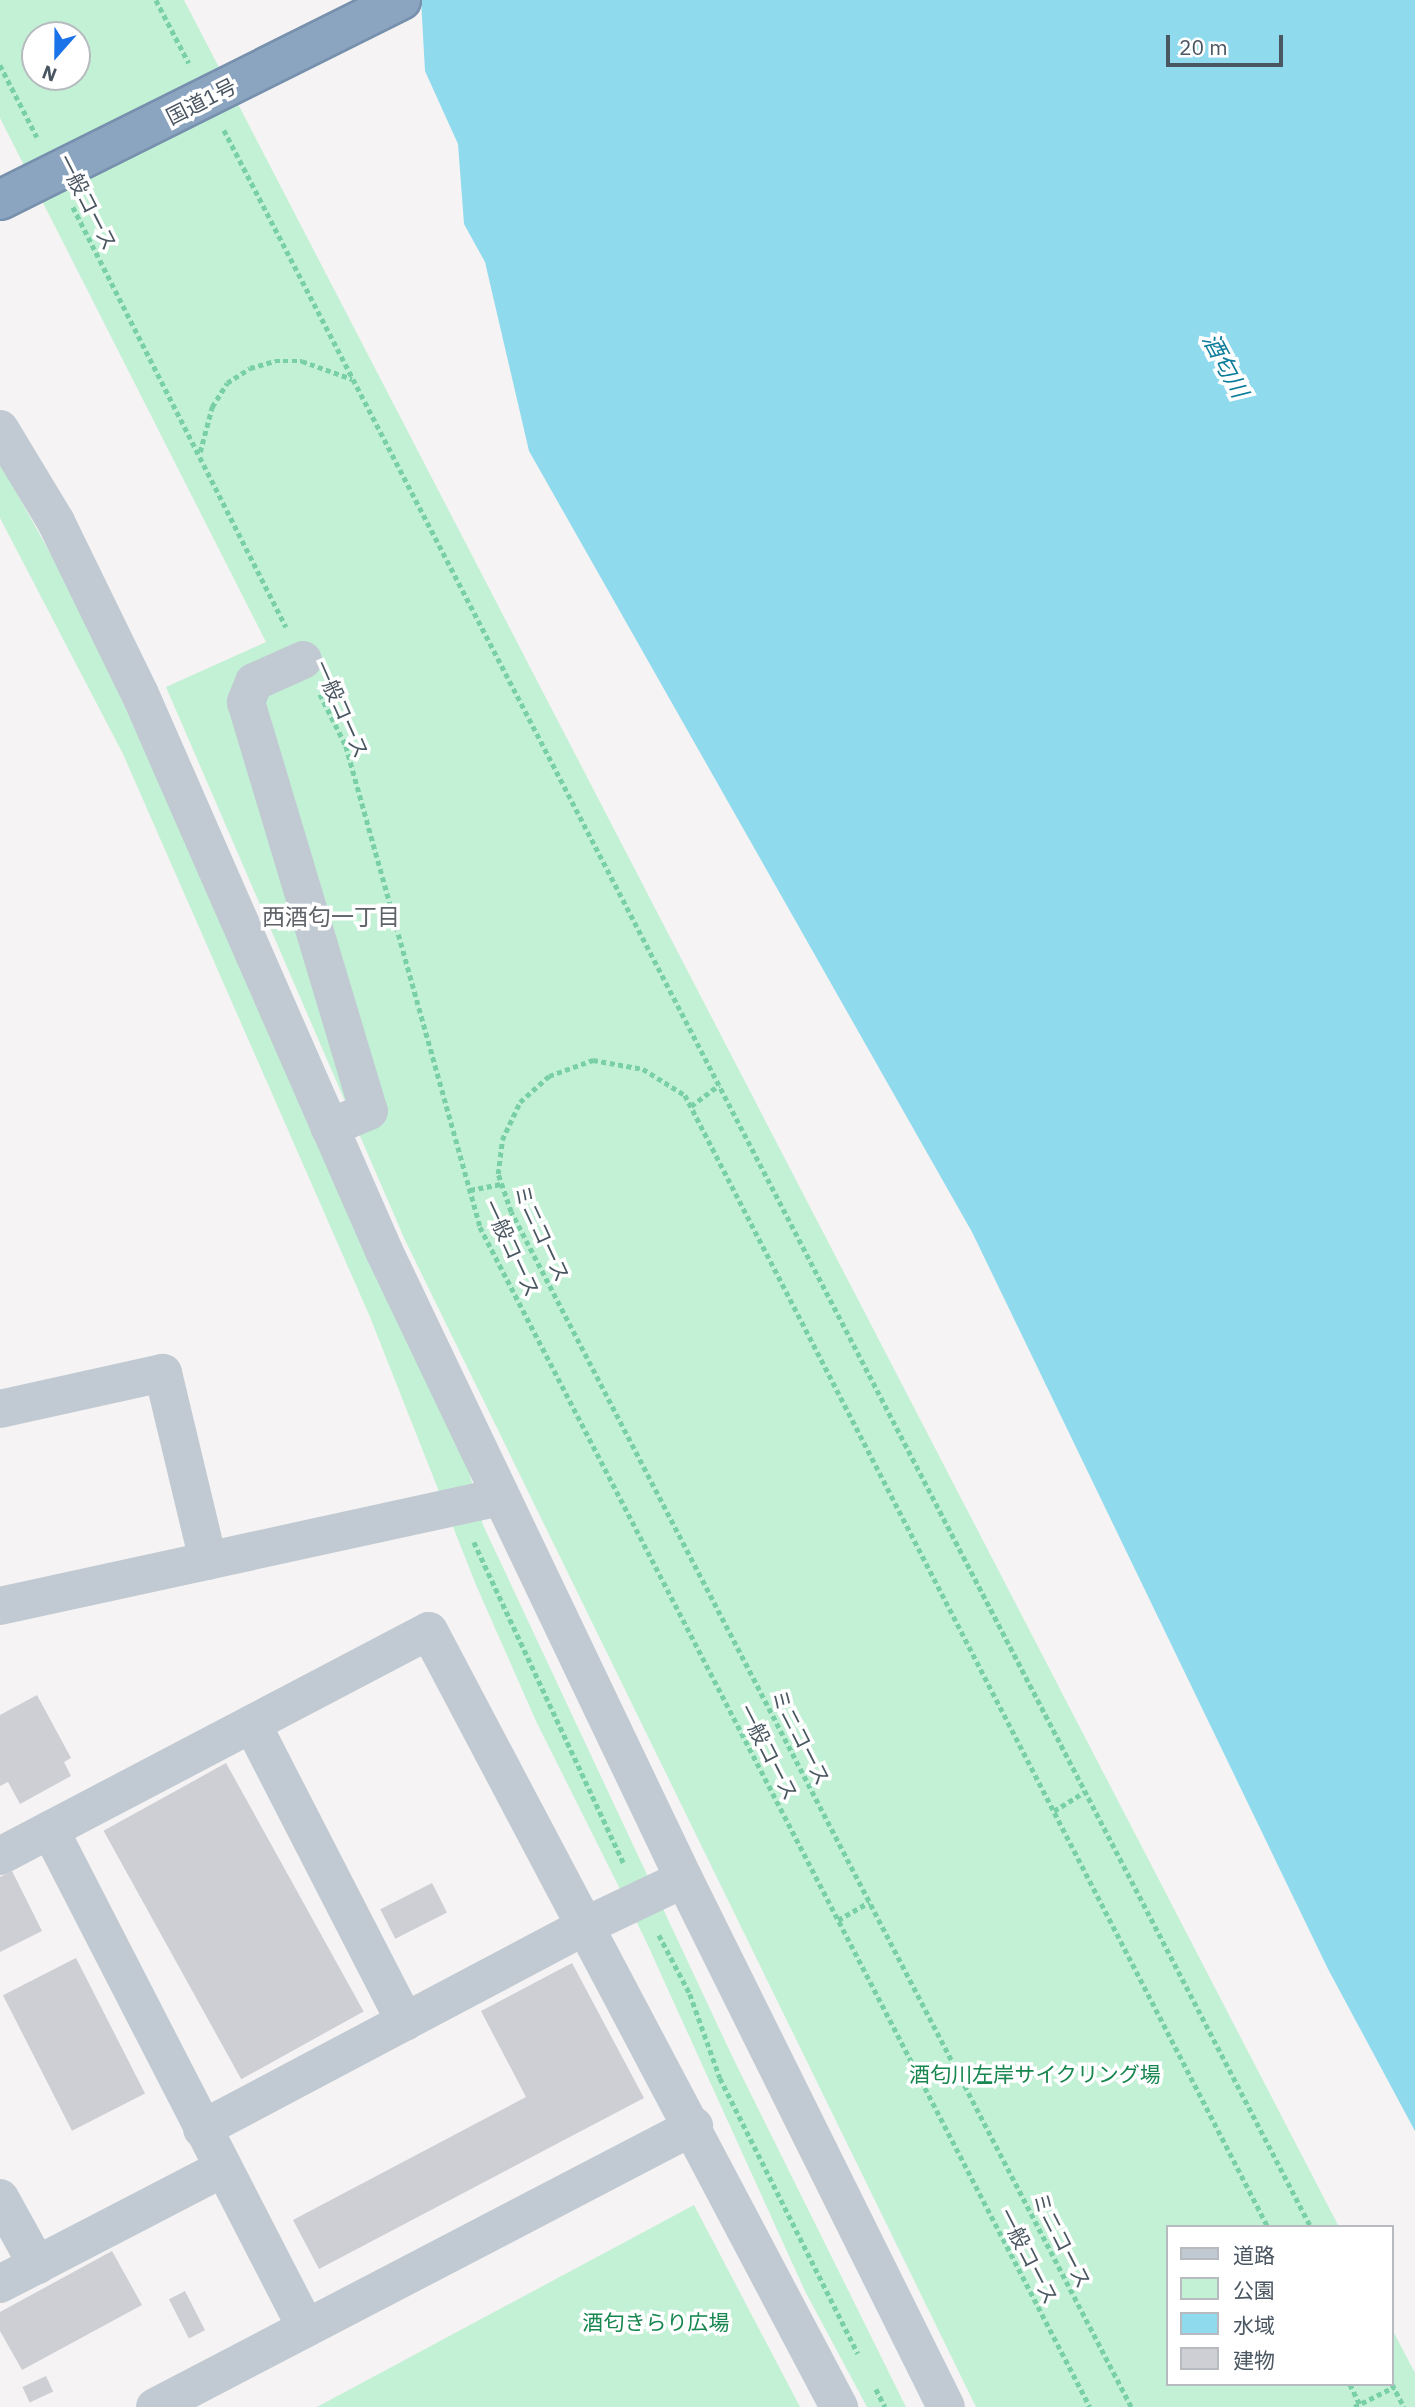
<!DOCTYPE html>
<html>
<head>
<meta charset="utf-8">
<style>
  body { margin:0 }
  #map { position:relative; width:1415px; height:2407px; overflow:hidden; background:#f5f3f3; font-family:"IBM Plex Sans","Noto Sans JP",sans-serif }
  div>[style] { position:absolute }
  .green>* { inset:0; background:#c3f1d5 }
  .water>* { inset:0; background:#90daee }
  .building>* { inset:0; background:#cdcfd5; transform-origin:0 0 }
  .path>* { height:4.5px; margin-top:-2.25px; transform-origin:0; background:repeating-linear-gradient(90deg,#7ad0a6 0 5px,transparent 0 8.5px) }
  .minor>* { height:38px; margin:-19px; padding:0 19px; transform-origin:19px; border-radius:19px; background:#c1cad2 }
  .bridges { filter:drop-shadow(2px 0 #7690ad) drop-shadow(-2px 0 #7690ad) drop-shadow(0 2px #7690ad) drop-shadow(0 -2px #7690ad) }
  .highway-bridge>* { height:38px; margin:-19px; padding:0 19px; transform-origin:19px; border-radius:19px; background:#8ba5c1 }
  span { translate:-50% -50%; white-space:nowrap; text-align:center; line-height:1.15; -webkit-text-stroke:7px #fff; paint-order:stroke }
  .street-label { font-size:21px; color:#4a5661 }
  .park-label { font-size:21px; color:#17864f }
  .water-label { font-size:23px; color:#0c7c9b; font-style:italic }
  .neighbourhood-label { font-size:23px; color:#5f6368 }
  .legend { position:absolute; left:1166px; top:2225px; width:228px; height:161px; box-sizing:border-box; background:#fff; border:2px solid #b7bbc0; margin:0; padding:9px 12px; list-style:none; font-size:21px; color:#4a5661 }
  .legend li { display:flex; align-items:center; gap:14px; height:35px }
  .legend b { width:35px; border:2px solid #b7bbc0 }
  .north { position:absolute; left:21px; top:21px; width:70px; height:70px; box-sizing:border-box; background:#fff; border:2px solid #b7bbc0; border-radius:50%; rotate:201deg; font-size:19px; font-weight:700; line-height:28px; text-align:center; color:#4a5661 }
  .north::after { content:''; display:block; margin:auto; width:24px; height:32px; background:#1a73e8; clip-path:polygon(50% 0,100% 100%,50% 72%,0 100%) }
  .scale { position:absolute; left:1166px; top:35px; width:117px; height:32px; box-sizing:border-box; border:4px solid #4a5661; border-top:0; padding-left:9px; font-size:21px; line-height:24px; white-space:nowrap; color:#4a5661; -webkit-text-stroke:5px #fff; paint-order:stroke }
</style>
</head>
<body>
<div id="map">
  <div class="green">
    <div style="clip-path:polygon(evenodd,0 0,184px 0,1339px 2227px,1168px 2227px,1168px 2384px,1392px 2384px,1392px 2329px,1415px 2373px,1415px 2407px,976px 2407px,405px 1240px,166px 687px,266px 642px,0 118px,0 0,35px 35px,77px 35px,77px 77px,35px 77px,35px 35px)"></div>
    <div style="clip-path:polygon(0 463px,78px 603px,467px 1464px,483px 1525px,733px 2058px,906px 2407px,867px 2407px,805px 2291px,645px 1939px,536px 1721px,476px 1585px,370px 1317px,123px 754px,0 518px)"></div>
    <div style="clip-path:polygon(694px 2205px,800px 2407px,317px 2407px)"></div>
  </div>
  <div class="water">
    <div style="clip-path:polygon(421px 0,1415px 0,1415px 2131px,1328px 1969px,972px 1232px,529px 451px,485px 262px,464px 224px,458px 144px,425px 71px)"></div>
  </div>
  <div class="building">
    <div style="clip-path:polygon(37px 1695px,71px 1758px,64px 1762px,71px 1776px,20px 1804px,8px 1782px,0 1786px,0 1715px)"></div>
    <div style="left:226px;top:1763px;width:284px;height:140px;rotate:61deg"></div>
    <div style="clip-path:polygon(12px 1871px,42px 1931px,0 1952px,0 1877px)"></div>
    <div style="left:432px;top:1883px;width:33px;height:58px;rotate:63deg"></div>
    <div style="left:76px;top:1958px;width:152px;height:82px;rotate:63deg"></div>
    <div style="clip-path:polygon(572px 1963px,644px 2098px,319px 2269px,293px 2220px,526px 2097px,481px 2011px)"></div>
    <div style="clip-path:polygon(112px 2251px,142px 2305px,22px 2370px,0 2331px,0 2312px)"></div>
    <div style="left:185px;top:2291px;width:44px;height:18px;rotate:63deg"></div>
    <div style="left:46px;top:2376px;width:17px;height:26px;rotate:65deg"></div>
  </div>
  <div class="path">
    <div style="left:156px;top:0;width:71px;rotate:62.4deg"></div>
    <div style="left:0;top:65px;width:81px;rotate:62.8deg"></div>
    <div style="left:224px;top:130px;width:2362px;rotate:62.6deg"></div>
    <div style="left:73px;top:207px;width:471px;rotate:63.1deg"></div>
    <div style="left:200px;top:452px;width:47px;rotate:-75.1deg"></div>
    <div style="left:212px;top:407px;width:28px;rotate:-58deg"></div>
    <div style="left:227px;top:383px;width:27px;rotate:-33deg"></div>
    <div style="left:250px;top:368px;width:26px;rotate:-16deg"></div>
    <div style="left:275px;top:361px;width:27px"></div>
    <div style="left:302px;top:361px;width:53px;rotate:19.8deg"></div>
    <div style="left:320px;top:694px;width:58px;rotate:63.4deg"></div>
    <div style="left:346px;top:746px;width:499px;rotate:74.4deg"></div>
    <div style="left:480px;top:1227px;width:1328px;rotate:62.66deg"></div>
    <div style="left:691px;top:1106px;width:35px;rotate:-37deg"></div>
    <div style="left:470px;top:1190px;width:33px;rotate:-11deg"></div>
    <div style="left:474px;top:1542px;width:355px;rotate:65deg"></div>
    <div style="left:1054px;top:1811px;width:36px;rotate:-32deg"></div>
    <div style="left:838px;top:1920px;width:36px;rotate:-30deg"></div>
    <div style="left:659px;top:1935px;width:67px;rotate:62.3deg"></div>
    <div style="left:690px;top:1994px;width:89px;rotate:70.3deg"></div>
    <div style="left:720px;top:2078px;width:308px;rotate:63.4deg"></div>
    <div style="left:1350px;top:2384px;width:25px;rotate:64deg"></div>
    <div style="left:1392px;top:2384px;width:26px;rotate:62deg"></div>
    <div style="left:876px;top:2389px;width:20px;rotate:63deg"></div>
    <div style="left:1131px;top:2407px;width:1346px;rotate:-117.42deg"></div>
    <div style="left:511px;top:1212px;width:40px;rotate:-108.9deg"></div>
    <div style="left:498px;top:1174px;width:34px;rotate:-83deg"></div>
    <div style="left:502px;top:1140px;width:42px;rotate:-64.7deg"></div>
    <div style="left:520px;top:1102px;width:39px;rotate:-42deg"></div>
    <div style="left:549px;top:1076px;width:47px;rotate:-20deg"></div>
    <div style="left:593px;top:1060px;width:51px;rotate:10.2deg"></div>
    <div style="left:643px;top:1069px;width:49px;rotate:31.8deg"></div>
    <div style="left:685px;top:1095px;width:1273px;rotate:62.75deg"></div>
    <div style="left:1354px;top:2407px;width:45px;rotate:-26.6deg"></div>
  </div>
  <div class="minor">
    <div style="left:0;top:429px;width:109px;rotate:58.9deg"></div>
    <div style="left:56px;top:522px;width:191px;rotate:64deg"></div>
    <div style="left:140px;top:694px;width:608px;rotate:66.34deg"></div>
    <div style="left:384px;top:1251px;width:696px;rotate:64.47deg"></div>
    <div style="left:684px;top:1879px;width:589px;rotate:63.61deg"></div>
    <div style="left:303px;top:660px;width:54px;rotate:155.8deg"></div>
    <div style="left:254px;top:682px;width:22px;rotate:112deg"></div>
    <div style="left:246px;top:702px;width:427px;rotate:73.3deg"></div>
    <div style="left:369px;top:1111px;width:43px;rotate:157deg"></div>
    <div style="left:0;top:1409px;width:167px;rotate:-12.5deg"></div>
    <div style="left:163px;top:1373px;width:193px;rotate:76.5deg"></div>
    <div style="left:0;top:1606px;width:512px;rotate:-12.3deg"></div>
    <div style="left:252px;top:1724px;width:335px;rotate:62.8deg"></div>
    <div style="left:50px;top:1830px;width:560px;rotate:62.79deg"></div>
    <div style="left:0;top:1856px;width:484px;rotate:-27.7deg"></div>
    <div style="left:429px;top:1631px;width:878px;rotate:62.15deg"></div>
    <div style="left:202px;top:2129px;width:436px;rotate:-27.9deg"></div>
    <div style="left:587px;top:1925px;width:107px;rotate:-25.4deg"></div>
    <div style="left:0;top:2198px;width:77px;rotate:61.1deg"></div>
    <div style="left:0;top:2284px;width:250px;rotate:-27.4deg"></div>
    <div style="left:155px;top:2407px;width:608px;rotate:-27.53deg"></div>
  </div>
  <div class="bridges">
    <div class="highway-bridge">
      <div style="left:0;top:200px;width:448px;rotate:-26.5deg"></div>
    </div>
  </div>
  <div class="street-label">
    <span style="left:201px;top:101px;rotate:-27deg">国道1号</span>
    <span style="left:88px;top:202px;rotate:63deg">一般コース</span>
    <span style="left:342px;top:709px;rotate:66deg">一般コース</span>
    <span style="left:542px;top:1233px;rotate:65deg">ミニコース</span>
    <span style="left:512px;top:1248px;rotate:65deg">一般コース</span>
    <span style="left:801px;top:1737px;rotate:63deg">ミニコース</span>
    <span style="left:769px;top:1752px;rotate:63deg">一般コース</span>
    <span style="left:1062px;top:2240px;rotate:63deg">ミニコース</span>
    <span style="left:1029px;top:2256px;rotate:63deg">一般コース</span>
  </div>
  <div class="park-label">
    <span style="left:1035px;top:2074px">酒匂川左岸サイクリング場</span>
    <span style="left:656px;top:2322px">酒匂きらり広場</span>
  </div>
  <div class="water-label">
    <span style="left:1226px;top:365px;rotate:62deg">酒匂川</span>
  </div>
  <div class="neighbourhood-label">
    <span style="left:331px;top:916px">西酒匂一丁目</span>
  </div>
  <ul class="legend">
  <li><b style="height:9px;background:#c1cad2"></b>道路</li>
  <li><b style="height:19px;background:#c3f1d5"></b>公園</li>
  <li><b style="height:19px;background:#90daee"></b>水域</li>
  <li><b style="height:19px;background:#cdcfd5"></b>建物</li>
  </ul>
  <div class="north">N</div>
  <div class="scale">20 m</div>
</div>
</body>
</html>
